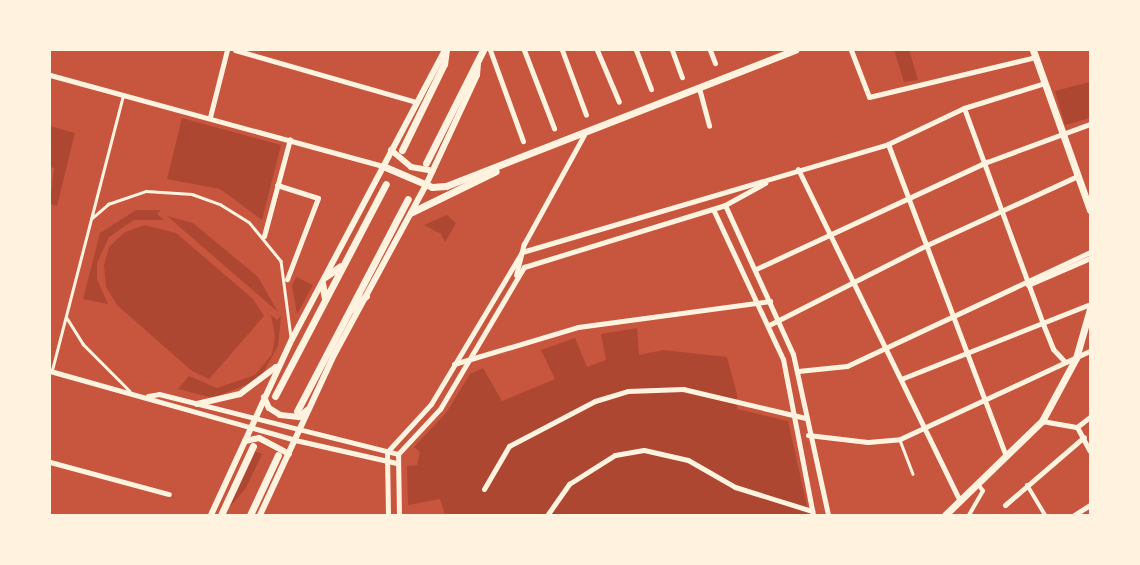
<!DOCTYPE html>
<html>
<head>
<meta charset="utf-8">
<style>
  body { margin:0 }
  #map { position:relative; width:1140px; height:565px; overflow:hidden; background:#c8553d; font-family:"IBM Plex Sans",sans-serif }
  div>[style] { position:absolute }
  .green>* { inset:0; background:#ae4732 }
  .service>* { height:2.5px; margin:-1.25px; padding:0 1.25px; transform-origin:1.25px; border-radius:1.25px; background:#fff3e0 }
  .pedestrian>* { height:4px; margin:-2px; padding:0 2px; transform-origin:2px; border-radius:2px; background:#fff3e0 }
  .minor>* { height:5px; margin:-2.5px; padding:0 2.5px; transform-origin:2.5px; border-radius:2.5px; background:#fff3e0 }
  .tertiary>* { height:6px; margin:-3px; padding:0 3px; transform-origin:3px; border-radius:3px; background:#fff3e0 }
  .secondary>* { height:7px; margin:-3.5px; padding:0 3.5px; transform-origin:3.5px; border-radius:3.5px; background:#fff3e0 }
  span { translate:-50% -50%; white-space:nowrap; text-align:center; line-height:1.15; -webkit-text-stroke:5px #fff3e0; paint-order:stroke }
  .frame { position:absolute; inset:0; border:51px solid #fff3e0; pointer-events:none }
</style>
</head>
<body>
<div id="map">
  <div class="green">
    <div style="clip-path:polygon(894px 50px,909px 50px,918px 80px,904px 82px)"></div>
    <div style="clip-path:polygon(1090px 82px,1090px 118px,1065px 125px,1055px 91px)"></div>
    <div style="clip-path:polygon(182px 118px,281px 145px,262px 220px,220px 189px,167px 179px)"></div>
    <div style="clip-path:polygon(50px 126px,75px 133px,57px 206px,50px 204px,54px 168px,50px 167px)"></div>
    <div style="clip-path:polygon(136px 210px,161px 210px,157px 214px,164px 220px,134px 220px,109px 237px,97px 263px,97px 279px,108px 304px,83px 299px,100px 233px)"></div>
    <div style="clip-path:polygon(447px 215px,456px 223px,445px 242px,441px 234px,424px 225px)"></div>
    <div style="clip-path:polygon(167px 216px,193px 223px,258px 277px,278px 312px)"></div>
    <div style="clip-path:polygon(145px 225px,176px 233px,253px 299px,264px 316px,209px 379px,192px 371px,117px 305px,106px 287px,104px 265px,109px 247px,125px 232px)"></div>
    <div style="clip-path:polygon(296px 277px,313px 285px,297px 314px,292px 286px)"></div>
    <div style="clip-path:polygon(271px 315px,277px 320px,281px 316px,278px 346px,263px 373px,253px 382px,213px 398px,178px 389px,189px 376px,217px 388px,255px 375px,272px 354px,275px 336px)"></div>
    <div style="clip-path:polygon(637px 328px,639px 355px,663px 350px,727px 357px,737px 394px,737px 409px,788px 421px,809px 515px,445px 515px,440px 499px,408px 505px,407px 466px,417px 465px,420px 452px,414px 447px,446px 413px,470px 374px,483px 368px,502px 401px,555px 379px,541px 350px,575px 338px,587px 367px,606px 360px,601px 334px)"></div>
    <div style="clip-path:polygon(254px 451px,262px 454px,246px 488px,229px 508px)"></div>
  </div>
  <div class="service">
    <div style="left:91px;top:219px;width:23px;rotate:-41deg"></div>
    <div style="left:108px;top:204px;width:40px;rotate:-18.9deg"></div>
    <div style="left:146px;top:191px;width:46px;rotate:3.7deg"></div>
    <div style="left:192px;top:194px;width:30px;rotate:20deg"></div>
    <div style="left:220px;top:204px;width:34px;rotate:32deg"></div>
    <div style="left:249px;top:222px;width:50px;rotate:50.6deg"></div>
    <div style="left:281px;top:261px;width:77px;rotate:82.5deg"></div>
    <div style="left:67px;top:318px;width:31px;rotate:58deg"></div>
    <div style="left:83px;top:344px;width:66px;rotate:45deg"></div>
    <div style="left:52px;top:370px;width:284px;rotate:-75.5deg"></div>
    <div style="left:900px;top:440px;width:36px;rotate:69deg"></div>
  </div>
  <div class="pedestrian">
    <div style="left:1027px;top:485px;width:35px;rotate:59deg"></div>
    <div style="left:969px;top:515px;width:28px;rotate:-60deg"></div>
    <div style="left:983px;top:491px;width:9px;rotate:-126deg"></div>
  </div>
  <div class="minor">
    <div style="left:235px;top:50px;width:188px;rotate:16deg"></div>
    <div style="left:490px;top:50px;width:97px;rotate:70.1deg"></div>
    <div style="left:524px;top:50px;width:84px;rotate:69deg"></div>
    <div style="left:562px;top:50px;width:69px;rotate:69.7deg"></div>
    <div style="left:597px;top:50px;width:56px;rotate:67.1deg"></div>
    <div style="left:636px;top:50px;width:42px;rotate:69deg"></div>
    <div style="left:672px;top:50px;width:29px;rotate:70deg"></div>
    <div style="left:710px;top:50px;width:14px;rotate:69deg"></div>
    <div style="left:851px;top:50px;width:50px;rotate:69deg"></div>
    <div style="left:869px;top:97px;width:171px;rotate:-13.5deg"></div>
    <div style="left:50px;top:75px;width:345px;rotate:15.3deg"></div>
    <div style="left:699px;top:88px;width:39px;rotate:75deg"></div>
    <div style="left:964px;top:108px;width:230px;rotate:69.9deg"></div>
    <div style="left:1043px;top:324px;width:27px;rotate:68deg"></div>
    <div style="left:1053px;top:349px;width:18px;rotate:47deg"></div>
    <div style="left:210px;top:117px;width:69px;rotate:-75.8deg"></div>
    <div style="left:888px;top:144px;width:334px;rotate:69.3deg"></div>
    <div style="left:798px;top:169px;width:369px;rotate:64deg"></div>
    <div style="left:277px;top:185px;width:43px;rotate:17.6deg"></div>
    <div style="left:318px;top:198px;width:87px;rotate:110.9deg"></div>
    <div style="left:725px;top:205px;width:164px;rotate:65.5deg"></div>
    <div style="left:793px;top:354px;width:165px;rotate:77.7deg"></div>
    <div style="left:713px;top:209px;width:166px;rotate:65deg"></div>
    <div style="left:783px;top:359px;width:159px;rotate:79.1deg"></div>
    <div style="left:264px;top:236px;width:100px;rotate:-75deg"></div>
    <div style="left:756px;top:269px;width:255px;rotate:-24.9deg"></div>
    <div style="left:987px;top:162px;width:110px;rotate:-20.3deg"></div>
    <div style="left:516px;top:275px;width:32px;rotate:-76deg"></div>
    <div style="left:524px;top:244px;width:124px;rotate:-61.2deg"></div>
    <div style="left:1028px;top:285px;width:68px;rotate:-23.5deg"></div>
    <div style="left:769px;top:325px;width:177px;rotate:-26.9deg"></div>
    <div style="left:927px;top:245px;width:166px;rotate:-24.6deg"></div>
    <div style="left:454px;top:364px;width:129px;rotate:-16.6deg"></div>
    <div style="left:578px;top:327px;width:194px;rotate:-7.7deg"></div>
    <div style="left:50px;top:371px;width:255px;rotate:15.7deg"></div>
    <div style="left:295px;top:440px;width:104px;rotate:12.8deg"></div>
    <div style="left:798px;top:371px;width:49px;rotate:-5.8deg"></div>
    <div style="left:847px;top:366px;width:268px;rotate:-25.1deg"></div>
    <div style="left:901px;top:379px;width:203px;rotate:-21.6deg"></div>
    <div style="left:148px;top:396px;width:11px;rotate:-10deg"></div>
    <div style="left:159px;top:394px;width:246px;rotate:14.1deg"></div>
    <div style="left:1042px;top:421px;width:36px;rotate:10deg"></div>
    <div style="left:1077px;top:427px;width:27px;rotate:62deg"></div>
    <div style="left:1077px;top:427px;width:16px;rotate:-38deg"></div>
    <div style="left:808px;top:435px;width:60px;rotate:6.7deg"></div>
    <div style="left:868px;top:442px;width:32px;rotate:-5deg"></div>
    <div style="left:900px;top:439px;width:209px;rotate:-24.9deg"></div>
    <div style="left:50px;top:462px;width:123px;rotate:15.1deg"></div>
    <div style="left:484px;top:489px;width:50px;rotate:-59.8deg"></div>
    <div style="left:509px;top:446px;width:97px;rotate:-27.6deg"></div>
    <div style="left:595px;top:401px;width:34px;rotate:-17deg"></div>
    <div style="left:628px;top:391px;width:55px;rotate:-2.1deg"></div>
    <div style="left:683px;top:389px;width:126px;rotate:13.3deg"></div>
    <div style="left:1005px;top:505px;width:104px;rotate:-40.7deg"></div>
    <div style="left:548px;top:514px;width:37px;rotate:-55deg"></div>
    <div style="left:569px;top:484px;width:54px;rotate:-32.2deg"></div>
    <div style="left:615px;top:455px;width:29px;rotate:-10deg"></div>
    <div style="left:644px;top:450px;width:45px;rotate:12.8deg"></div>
    <div style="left:688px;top:460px;width:54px;rotate:29.9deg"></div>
    <div style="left:735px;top:487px;width:81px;rotate:17.3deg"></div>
    <div style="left:388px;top:515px;width:63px;rotate:-90.9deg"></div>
    <div style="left:387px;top:452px;width:65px;rotate:-47.5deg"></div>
    <div style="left:431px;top:404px;width:177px;rotate:-59.1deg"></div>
    <div style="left:522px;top:252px;width:382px;rotate:-16.4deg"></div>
    <div style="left:888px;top:144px;width:84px;rotate:-25.3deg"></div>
    <div style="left:964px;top:108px;width:85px;rotate:-17.2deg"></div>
    <div style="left:399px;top:515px;width:61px;rotate:-90.9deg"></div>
    <div style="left:398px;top:454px;width:62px;rotate:-47deg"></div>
    <div style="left:440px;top:409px;width:165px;rotate:-59.4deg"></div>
    <div style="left:524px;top:267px;width:210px;rotate:-17.1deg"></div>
    <div style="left:725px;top:205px;width:46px;rotate:-28.8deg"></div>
    <div style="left:1074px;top:515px;width:19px;rotate:-32deg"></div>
  </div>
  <div class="tertiary">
    <div style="left:391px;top:150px;width:26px;rotate:40deg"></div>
    <div style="left:411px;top:167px;width:22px;rotate:10deg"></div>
    <div style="left:264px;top:397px;width:12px;rotate:66deg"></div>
    <div style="left:269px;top:408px;width:13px;rotate:32deg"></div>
    <div style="left:280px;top:415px;width:19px;rotate:6deg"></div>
    <div style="left:299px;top:417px;width:11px;rotate:-41deg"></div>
    <div style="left:197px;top:404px;width:44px;rotate:-13.1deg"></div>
    <div style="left:240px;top:394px;width:45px;rotate:-36.9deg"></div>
    <div style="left:245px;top:441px;width:14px;rotate:-12deg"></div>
    <div style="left:259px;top:438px;width:34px;rotate:28deg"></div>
    <div style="left:211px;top:515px;width:194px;rotate:-65.3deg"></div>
    <div style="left:292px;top:339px;width:327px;rotate:-62.1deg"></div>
    <div style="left:260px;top:515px;width:176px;rotate:-65.2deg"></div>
    <div style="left:334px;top:355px;width:193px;rotate:-61.6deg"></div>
    <div style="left:426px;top:185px;width:121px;rotate:-65.1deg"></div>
    <div style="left:477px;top:75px;width:12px;rotate:-85deg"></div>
  </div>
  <div class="secondary">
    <div style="left:1033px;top:50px;width:170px;rotate:70.4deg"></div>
    <div style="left:402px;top:150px;width:96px;rotate:-64deg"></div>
    <div style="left:444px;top:64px;width:14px;rotate:-82deg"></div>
    <div style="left:426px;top:163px;width:127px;rotate:-63.2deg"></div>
    <div style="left:383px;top:166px;width:53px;rotate:23.2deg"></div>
    <div style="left:432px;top:187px;width:14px;rotate:-4deg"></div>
    <div style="left:446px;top:186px;width:375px;rotate:-21.3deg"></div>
    <div style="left:412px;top:212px;width:93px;rotate:-26deg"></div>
    <div style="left:325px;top:277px;width:19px;rotate:-35deg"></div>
    <div style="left:322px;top:283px;width:15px;rotate:79deg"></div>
    <div style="left:352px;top:309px;width:19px;rotate:-43deg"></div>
    <div style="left:275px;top:396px;width:239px;rotate:-62.4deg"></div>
    <div style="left:297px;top:411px;width:239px;rotate:-62.4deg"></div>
    <div style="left:221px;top:515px;width:76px;rotate:-65.1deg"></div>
    <div style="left:250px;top:515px;width:66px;rotate:-65deg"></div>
    <div style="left:945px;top:515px;width:135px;rotate:-44.1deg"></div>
    <div style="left:1042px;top:421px;width:72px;rotate:-61.6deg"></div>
    <div style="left:1076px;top:358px;width:51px;rotate:-74.1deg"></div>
  </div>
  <div class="frame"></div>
</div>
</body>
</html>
